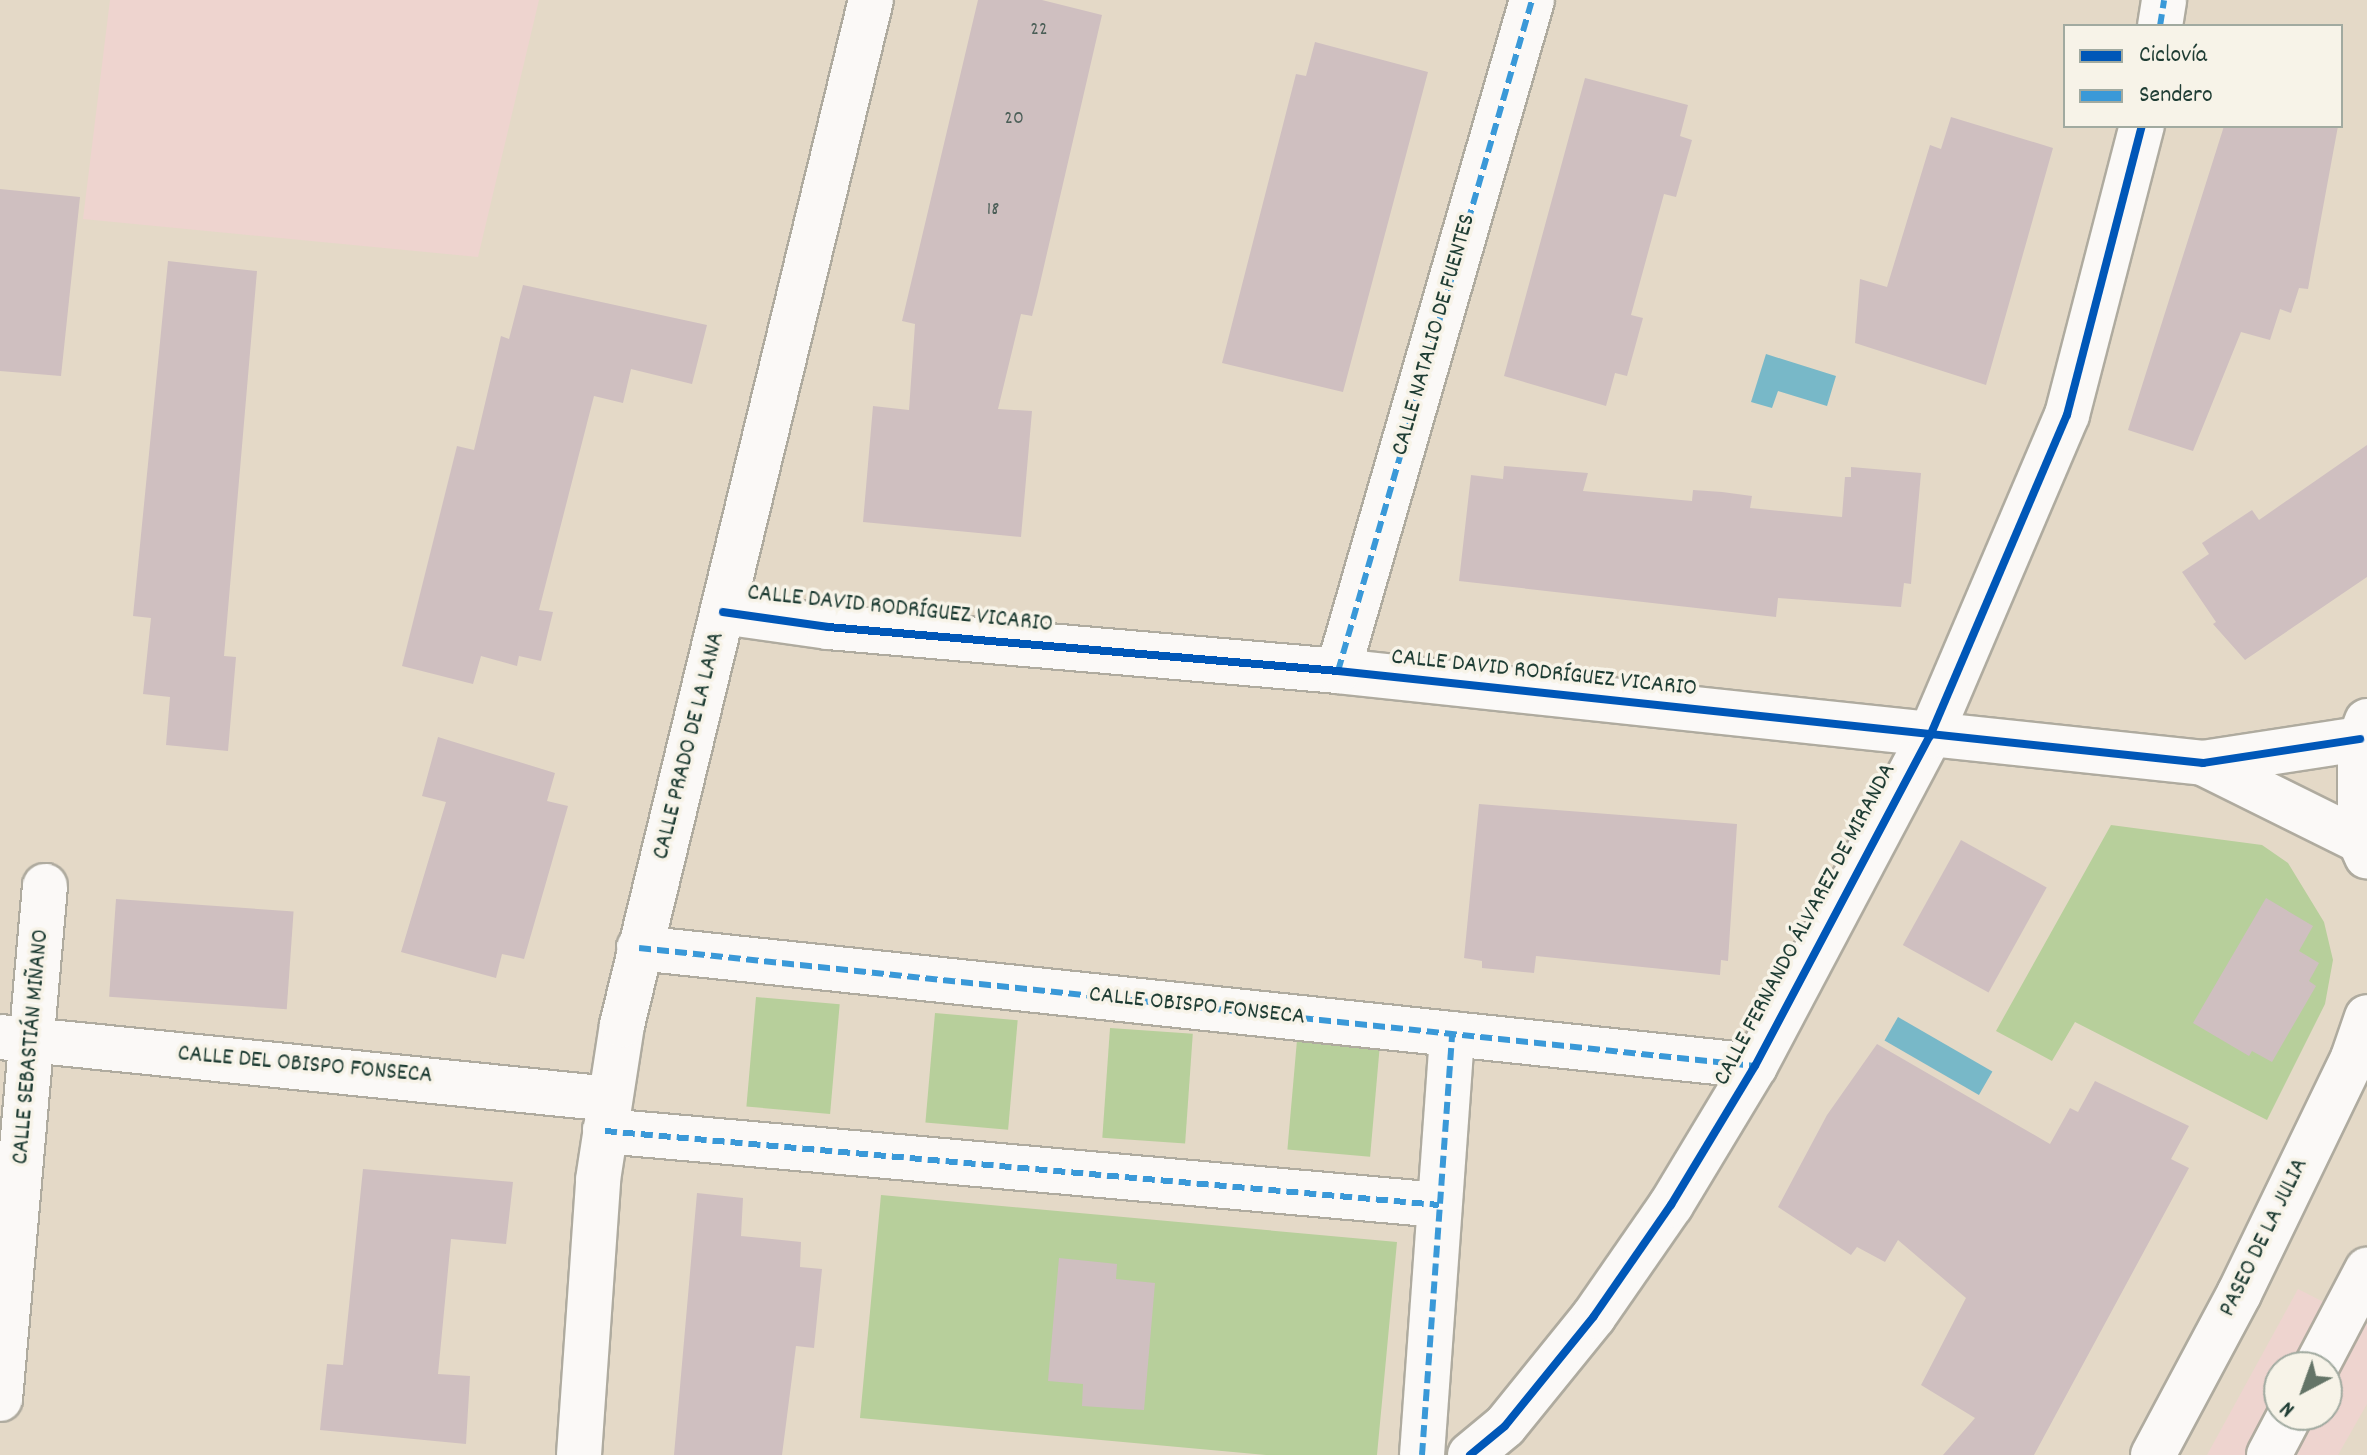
<!DOCTYPE html>
<html>
<head>
<meta charset="utf-8">
<style>
  body { margin:0 }
  #map { position:relative; width:2367px; height:1455px; overflow:hidden; background:#e4d9c7; font-family:Dekko,sans-serif }
  div>[style] { position:absolute }
  .built>* { inset:0; background:#eed4cf }
  .green>* { inset:0; background:#b7cf9b; transform-origin:0 0 }
  .water>* { inset:0; background:#78b8c8; transform-origin:0 0 }
  .building>* { inset:0; background:#cfbfc0; transform-origin:0 0 }
  .roads { filter:drop-shadow(2px 0 #afab9f) drop-shadow(-2px 0 #afab9f) drop-shadow(0 2px #afab9f) drop-shadow(0 -2px #afab9f) }
  .minor>* { height:44px; margin:-22px; padding:0 22px; transform-origin:22px; border-radius:22px; background:#fbf9f7 }
  .quiet>* { height:6px; margin-top:-3px; transform-origin:0; background:repeating-linear-gradient(90deg,#3a99d8 0 12px,transparent 0 18px) }
  .cycleway>* { height:8px; margin:-4px; padding:0 4px; transform-origin:4px; border-radius:4px; background:#0057b8 }
  span { translate:-50% -50%; white-space:nowrap; text-align:center; line-height:1.15; -webkit-text-stroke:7px #f7f3e8; paint-order:stroke }
  .number-label { font-size:20px; color:#4b5e57 }
  .number-label span { -webkit-text-stroke-width:0 }
  .street-label { font-size:24px; color:#1f3d34 }
  .legend { position:absolute; left:2063px; top:24px; width:280px; height:104px; box-sizing:border-box; background:#f7f3e8; border:2px solid #a1aaa0; margin:0; padding:10px 14px; list-style:none; font-size:24px; color:#1f3d34 }
  .legend li { display:flex; align-items:center; gap:16px; height:40px }
  .legend b { width:40px; border:2px solid #a1aaa0 }
  .north { position:absolute; left:2263px; top:1351px; width:80px; height:80px; box-sizing:border-box; background:#f7f3e8; border:2px solid #a1aaa0; border-radius:50%; rotate:221deg; font-size:22px; font-weight:700; line-height:32px; text-align:center; color:#1f3d34 }
  .north::after { content:''; display:block; margin:auto; width:28px; height:36px; background:#647467; clip-path:polygon(50% 0,100% 100%,50% 72%,0 100%) }
</style>
</head>
<body>
<div id="map">
  <div class="built">
    <div style="clip-path:polygon(110px 0,539px 0,478px 257px,83px 219px)"></div>
    <div style="clip-path:polygon(evenodd,2298px 1289px,2367px 1324px,2367px 1404px,2338px 1455px,2207px 1455px,2298px 1289px,2279px 1367px,2327px 1367px,2327px 1415px,2279px 1415px,2279px 1367px)"></div>
  </div>
  <div class="green">
    <div style="clip-path:polygon(2111px 825px,2262px 845px,2288px 863px,2324px 922px,2333px 960px,2325px 1004px,2267px 1120px,2075px 1022px,2052px 1061px,1996px 1031px)"></div>
    <div style="left:756px;top:997px;width:84px;height:110px;rotate:5deg"></div>
    <div style="left:935px;top:1013px;width:83px;height:110px;rotate:5deg"></div>
    <div style="left:1110px;top:1028px;width:83px;height:110px;rotate:4deg"></div>
    <div style="left:1297px;top:1040px;width:83px;height:110px;rotate:5deg"></div>
    <div style="clip-path:polygon(881px 1195px,1397px 1242px,1377px 1455px,1266px 1455px,860px 1418px)"></div>
  </div>
  <div class="water">
    <div style="clip-path:polygon(1766px 354px,1836px 376px,1827px 406px,1778px 391px,1772px 408px,1751px 402px)"></div>
    <div style="left:1898px;top:1017px;width:109px;height:27px;rotate:30deg"></div>
  </div>
  <div class="building">
    <div style="clip-path:polygon(978px 0,1042px 0,1102px 15px,1038px 292px,1032px 316px,1021px 314px,998px 409px,1032px 411px,1021px 537px,863px 522px,873px 406px,909px 410px,915px 324px,902px 321px)"></div>
    <div style="clip-path:polygon(1315px 42px,1428px 72px,1343px 392px,1222px 363px,1296px 74px,1306px 76px)"></div>
    <div style="clip-path:polygon(1585px 78px,1688px 105px,1680px 136px,1692px 140px,1676px 197px,1664px 194px,1631px 315px,1643px 318px,1627px 376px,1615px 373px,1606px 406px,1504px 376px)"></div>
    <div style="clip-path:polygon(1951px 117px,2053px 148px,1986px 385px,1855px 343px,1860px 279px,1887px 287px,1930px 145px,1941px 149px)"></div>
    <div style="clip-path:polygon(2224px 126px,2338px 126px,2308px 289px,2299px 288px,2291px 313px,2280px 309px,2270px 340px,2241px 332px,2193px 451px,2128px 430px)"></div>
    <div style="clip-path:polygon(0 189px,80px 197px,61px 376px,0 371px)"></div>
    <div style="clip-path:polygon(168px 261px,257px 271px,224px 656px,236px 657px,228px 751px,166px 745px,170px 697px,143px 694px,151px 618px,133px 616px)"></div>
    <div style="clip-path:polygon(523px 285px,707px 325px,692px 384px,631px 369px,623px 403px,594px 396px,539px 610px,553px 612px,541px 661px,519px 656px,517px 666px,481px 656px,473px 684px,402px 666px,457px 446px,474px 450px,501px 336px,509px 339px)"></div>
    <div style="clip-path:polygon(2367px 445px,2367px 577px,2245px 660px,2213px 624px,2216px 622px,2182px 572px,2209px 554px,2202px 543px,2252px 510px,2259px 520px)"></div>
    <div style="clip-path:polygon(1504px 466px,1588px 473px,1583px 491px,1692px 501px,1693px 490px,1722px 492px,1752px 496px,1750px 508px,1842px 517px,1845px 477px,1851px 477px,1851px 467px,1921px 473px,1911px 584px,1904px 583px,1901px 607px,1778px 598px,1776px 617px,1459px 581px,1471px 475px,1503px 479px)"></div>
    <div style="clip-path:polygon(438px 737px,555px 773px,547px 801px,568px 806px,524px 959px,502px 954px,496px 978px,401px 952px,446px 802px,422px 796px)"></div>
    <div style="clip-path:polygon(1479px 804px,1737px 824px,1728px 961px,1721px 960px,1720px 975px,1536px 956px,1534px 973px,1482px 968px,1482px 961px,1464px 958px)"></div>
    <div style="left:1961px;top:840px;width:98px;height:120px;rotate:29deg"></div>
    <div style="clip-path:polygon(2266px 898px,2313px 926px,2299px 951px,2319px 963px,2309px 981px,2316px 986px,2272px 1062px,2252px 1051px,2249px 1056px,2193px 1023px)"></div>
    <div style="left:116px;top:899px;width:178px;height:98px;rotate:4deg"></div>
    <div style="clip-path:polygon(1877px 1044px,2050px 1144px,2070px 1108px,2078px 1112px,2095px 1081px,2189px 1126px,2171px 1159px,2189px 1168px,2034px 1455px,1943px 1455px,1975px 1418px,1921px 1385px,1966px 1298px,1898px 1240px,1885px 1262px,1857px 1247px,1851px 1255px,1778px 1207px,1827px 1115px)"></div>
    <div style="clip-path:polygon(363px 1169px,513px 1182px,506px 1244px,451px 1239px,438px 1374px,470px 1376px,466px 1444px,320px 1430px,327px 1364px,343px 1365px)"></div>
    <div style="clip-path:polygon(697px 1193px,743px 1198px,741px 1236px,801px 1242px,800px 1267px,822px 1269px,814px 1348px,796px 1346px,782px 1455px,674px 1455px)"></div>
    <div style="clip-path:polygon(1059px 1258px,1117px 1264px,1116px 1279px,1155px 1283px,1144px 1410px,1082px 1406px,1083px 1384px,1048px 1381px)"></div>
  </div>
  <div class="roads">
    <div class="minor">
      <div style="left:2160px;top:26px;width:26px;rotate:-81deg"></div>
      <div style="left:723px;top:612px;width:106px;rotate:8.1deg"></div>
      <div style="left:828px;top:627px;width:512px;rotate:4.93deg"></div>
      <div style="left:1338px;top:671px;width:870px;rotate:6.07deg"></div>
      <div style="left:2203px;top:763px;width:159px;rotate:-8.7deg"></div>
      <div style="left:1338px;top:671px;width:698px;rotate:-73.87deg"></div>
      <div style="left:2367px;top:721px;width:19px;rotate:111deg"></div>
      <div style="left:2360px;top:739px;width:102px;rotate:90deg"></div>
      <div style="left:2360px;top:841px;width:17px;rotate:66deg"></div>
      <div style="left:2203px;top:763px;width:175px;rotate:26.4deg"></div>
      <div style="left:639px;top:948px;width:1122px;rotate:6.04deg"></div>
      <div style="left:0;top:1037px;width:613px;rotate:5.8deg"></div>
      <div style="left:605px;top:1131px;width:837px;rotate:5.07deg"></div>
      <div style="left:2316px;top:1367px;width:110px;rotate:-62.3deg"></div>
      <div style="left:0;top:1399px;width:515px;rotate:-84.99deg"></div>
      <div style="left:579px;top:1455px;width:276px;rotate:-86deg"></div>
      <div style="left:598px;top:1180px;width:157px;rotate:-81.2deg"></div>
      <div style="left:622px;top:1025px;width:1055px;rotate:-76.35deg"></div>
      <div style="left:1422px;top:1455px;width:422px;rotate:-85.9deg"></div>
      <div style="left:1470px;top:1455px;width:45px;rotate:-39.6deg"></div>
      <div style="left:1505px;top:1426px;width:141px;rotate:-51deg"></div>
      <div style="left:1594px;top:1316px;width:135px;rotate:-55.3deg"></div>
      <div style="left:1671px;top:1205px;width:162px;rotate:-58.9deg"></div>
      <div style="left:1755px;top:1066px;width:374px;rotate:-62.1deg"></div>
      <div style="left:1930px;top:736px;width:349px;rotate:-66.9deg"></div>
      <div style="left:2067px;top:415px;width:299px;rotate:-75.5deg"></div>
      <div style="left:2153px;top:1455px;width:183px;rotate:-61.9deg"></div>
      <div style="left:2239px;top:1294px;width:262px;rotate:-64.2deg"></div>
      <div style="left:2353px;top:1058px;width:43px;rotate:-71.1deg"></div>
      <div style="left:2269px;top:1455px;width:45px;rotate:-62.3deg"></div>
    </div>
  </div>
  <div class="quiet">
    <div style="left:2160px;top:26px;width:26px;rotate:-81deg"></div>
    <div style="left:1338px;top:671px;width:698px;rotate:-73.87deg"></div>
    <div style="left:639px;top:948px;width:1122px;rotate:6.04deg"></div>
    <div style="left:605px;top:1131px;width:837px;rotate:5.07deg"></div>
    <div style="left:1422px;top:1455px;width:422px;rotate:-85.9deg"></div>
  </div>
  <div class="cycleway">
    <div style="left:723px;top:612px;width:106px;rotate:8.1deg"></div>
    <div style="left:828px;top:627px;width:512px;rotate:4.93deg"></div>
    <div style="left:1338px;top:671px;width:870px;rotate:6.07deg"></div>
    <div style="left:2203px;top:763px;width:159px;rotate:-8.7deg"></div>
    <div style="left:1470px;top:1455px;width:45px;rotate:-39.6deg"></div>
    <div style="left:1505px;top:1426px;width:141px;rotate:-51deg"></div>
    <div style="left:1594px;top:1316px;width:135px;rotate:-55.3deg"></div>
    <div style="left:1671px;top:1205px;width:162px;rotate:-58.9deg"></div>
    <div style="left:1755px;top:1066px;width:374px;rotate:-62.1deg"></div>
    <div style="left:1930px;top:736px;width:349px;rotate:-66.9deg"></div>
    <div style="left:2067px;top:415px;width:299px;rotate:-75.5deg"></div>
  </div>
  <div class="number-label">
    <span style="left:1039px;top:30px">22</span>
    <span style="left:1014px;top:119px">20</span>
    <span style="left:993px;top:210px">18</span>
  </div>
  <div class="street-label">
    <span style="left:1435px;top:335px;rotate:-74deg">CALLE NATALIO DE FUENTES</span>
    <span style="left:900px;top:610px;rotate:6deg">CALLE DAVID RODRÍGUEZ VICARIO</span>
    <span style="left:1544px;top:674px;rotate:6deg">CALLE DAVID RODRÍGUEZ VICARIO</span>
    <span style="left:690px;top:746px;rotate:-76deg">CALLE PRADO DE LA LANA</span>
    <span style="left:1806px;top:925px;rotate:-62deg">CALLE FERNANDO ÁLVAREZ DE MIRANDA</span>
    <span style="left:1197px;top:1007px;rotate:6deg">CALLE OBISPO FONSECA</span>
    <span style="left:32px;top:1047px;rotate:-85deg">CALLE SEBASTIÁN MIÑANO</span>
    <span style="left:305px;top:1066px;rotate:5deg">CALLE DEL OBISPO FONSECA</span>
    <span style="left:2265px;top:1238px;rotate:-64deg">PASEO DE LA JULIA</span>
  </div>
  <ul class="legend">
  <li><b style="height:10px;background:#0057b8"></b>Ciclovía</li>
  <li><b style="height:10px;background:#3a99d8"></b>Sendero</li>
  </ul>
  <div class="north">N</div>
</div>
</body>
</html>
